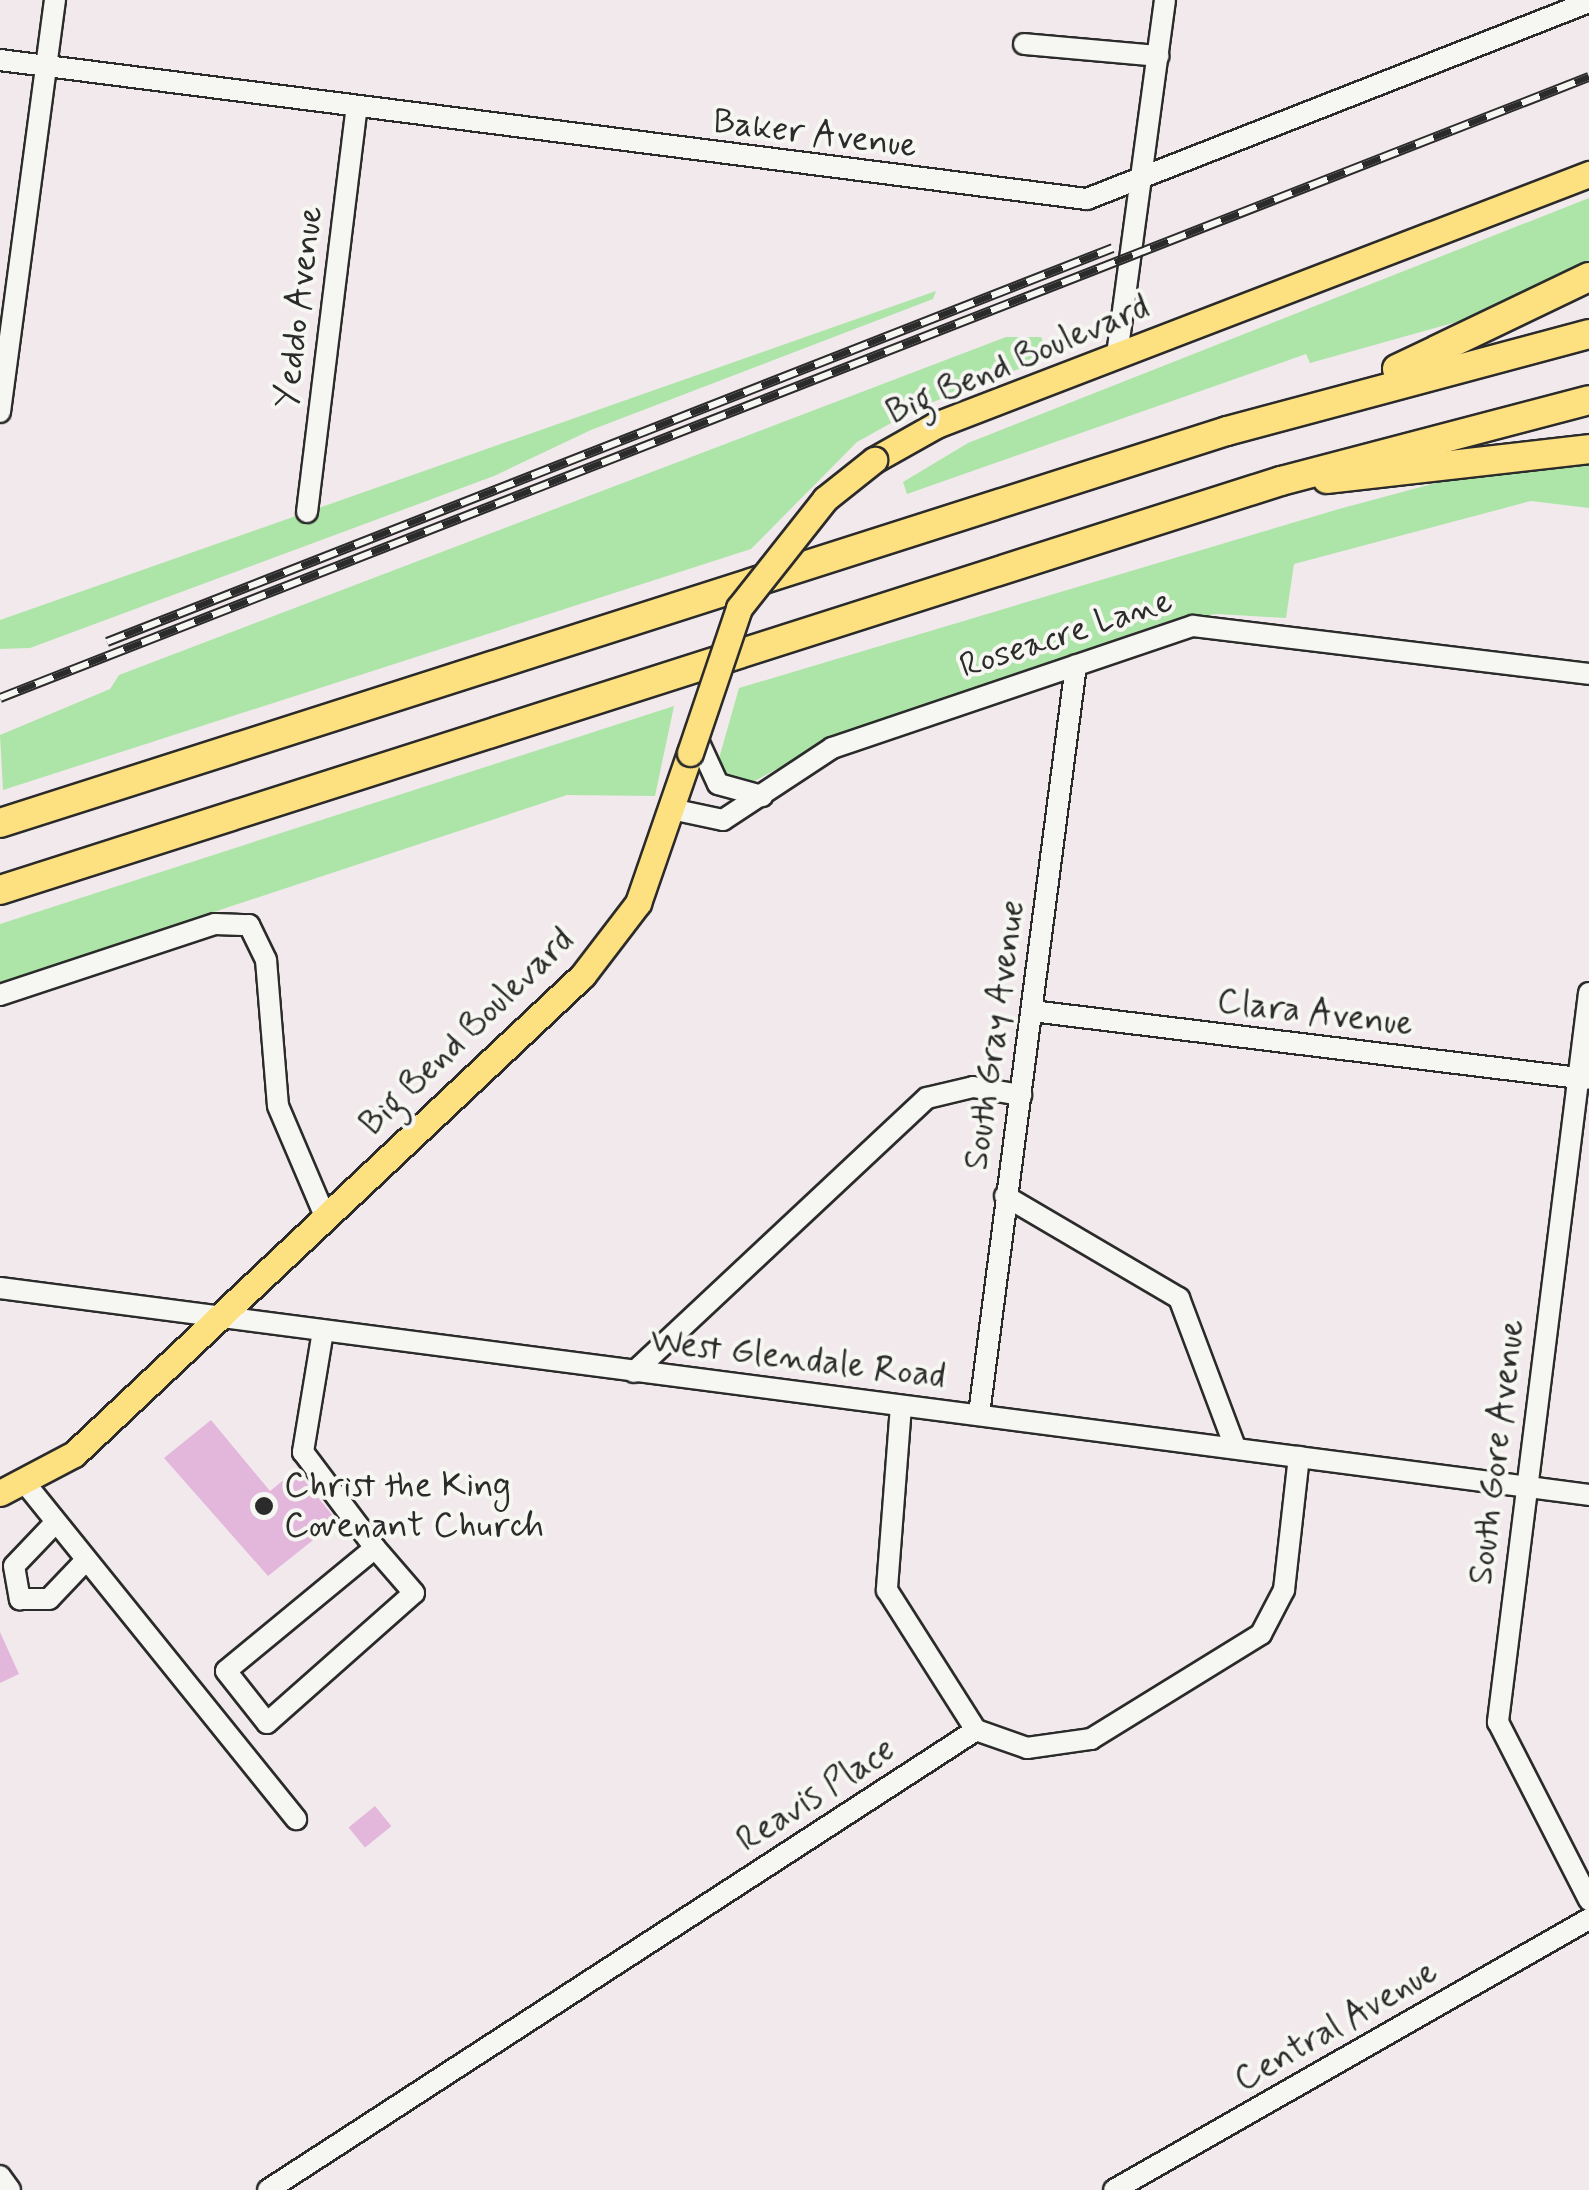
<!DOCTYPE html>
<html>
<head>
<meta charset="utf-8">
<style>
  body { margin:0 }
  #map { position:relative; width:1589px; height:2190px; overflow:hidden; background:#f2e9ed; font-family:Mynerve,sans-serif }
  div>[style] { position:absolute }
  .green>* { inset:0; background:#ade5a8 }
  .building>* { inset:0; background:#e3b7db; transform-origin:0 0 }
  .roads { filter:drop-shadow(2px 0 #2b2b2b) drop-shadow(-2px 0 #2b2b2b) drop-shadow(0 2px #2b2b2b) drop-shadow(0 -2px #2b2b2b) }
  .minor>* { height:20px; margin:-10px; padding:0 10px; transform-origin:10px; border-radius:10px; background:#f6f6f2 }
  .major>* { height:25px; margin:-12.5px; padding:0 12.5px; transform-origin:12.5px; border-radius:12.5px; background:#fde080 }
  .highway>* { height:28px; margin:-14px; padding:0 14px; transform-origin:14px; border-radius:14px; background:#fde080 }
  .rail>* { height:10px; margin-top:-5px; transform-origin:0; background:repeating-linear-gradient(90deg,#f6f6f2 0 19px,#2b2b2b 0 38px); box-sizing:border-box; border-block:2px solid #2b2b2b }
  .bridges { filter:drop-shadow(2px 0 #2b2b2b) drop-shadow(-2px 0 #2b2b2b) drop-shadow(0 2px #2b2b2b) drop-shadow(0 -2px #2b2b2b) }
  .major-bridge>* { height:25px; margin:-12.5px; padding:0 12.5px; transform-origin:12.5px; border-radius:12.5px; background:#fde080 }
  .dots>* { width:28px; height:28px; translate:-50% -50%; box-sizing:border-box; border:5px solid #f6f6f2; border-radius:50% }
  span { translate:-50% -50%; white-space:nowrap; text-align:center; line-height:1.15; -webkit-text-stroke:8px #f6f6f2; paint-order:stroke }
  .street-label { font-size:35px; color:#2b2b2b }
  .poi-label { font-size:35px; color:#2b2b2b }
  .left { translate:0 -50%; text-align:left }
</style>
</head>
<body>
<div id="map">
  <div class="green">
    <div style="clip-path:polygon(1589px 198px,1589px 269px,1485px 314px,1310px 363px,1306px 354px,907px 494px,903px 482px,968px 443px)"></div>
    <div style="clip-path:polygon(936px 291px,933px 299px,591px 430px,494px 476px,30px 648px,0 649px,0 620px)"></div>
    <div style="clip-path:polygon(1006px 337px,1041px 337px,1050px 357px,920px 407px,857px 442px,751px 549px,3px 790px,0 735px,110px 689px,119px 675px)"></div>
    <div style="clip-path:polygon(1589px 459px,1589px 508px,1531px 501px,1294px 564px,1286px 618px,1217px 614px,1168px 621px,843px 734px,745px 786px,731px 783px,718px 762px,739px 688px,1339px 509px,1488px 469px)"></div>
    <div style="clip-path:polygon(674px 706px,655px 796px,567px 795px,0 983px,0 924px)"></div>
  </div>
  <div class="building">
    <div style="clip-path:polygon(211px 1420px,270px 1491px,296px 1470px,337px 1521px,268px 1576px,164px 1458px)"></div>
    <div style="clip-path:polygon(0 1632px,19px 1674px,0 1683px)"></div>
    <div style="left:375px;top:1806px;width:26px;height:34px;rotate:51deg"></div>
  </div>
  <div class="roads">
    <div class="minor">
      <div style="left:1024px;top:44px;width:135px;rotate:5.1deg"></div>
      <div style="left:0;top:60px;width:1096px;rotate:7.29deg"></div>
      <div style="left:1087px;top:199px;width:539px;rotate:-21.43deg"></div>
      <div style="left:1117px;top:355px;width:358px;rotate:-82.3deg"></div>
      <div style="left:0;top:412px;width:416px;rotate:-82.4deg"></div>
      <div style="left:307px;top:512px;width:404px;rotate:-83deg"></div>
      <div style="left:695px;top:734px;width:55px;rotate:65.3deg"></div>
      <div style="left:718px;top:784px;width:46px;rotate:15.3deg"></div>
      <div style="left:676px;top:810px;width:48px;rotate:12deg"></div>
      <div style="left:723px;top:820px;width:131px;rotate:-33.4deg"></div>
      <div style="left:832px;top:748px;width:381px;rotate:-18.7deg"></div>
      <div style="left:1193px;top:626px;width:399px;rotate:6.9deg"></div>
      <div style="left:1589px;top:993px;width:735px;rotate:97.12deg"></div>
      <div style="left:1498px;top:1722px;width:200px;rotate:62.9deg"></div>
      <div style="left:0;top:995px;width:226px;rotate:-18.3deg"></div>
      <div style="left:215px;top:924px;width:34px;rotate:2deg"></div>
      <div style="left:249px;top:925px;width:39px;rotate:64deg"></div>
      <div style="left:266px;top:960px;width:146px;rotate:85.3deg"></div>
      <div style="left:278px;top:1106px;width:120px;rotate:66.9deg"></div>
      <div style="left:1032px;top:1011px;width:559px;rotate:6.99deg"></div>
      <div style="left:1005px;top:1196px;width:202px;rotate:30.4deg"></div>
      <div style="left:1179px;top:1298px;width:159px;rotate:69.4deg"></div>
      <div style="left:0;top:1288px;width:1602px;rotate:7.42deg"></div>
      <div style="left:323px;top:1331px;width:123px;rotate:99.4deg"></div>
      <div style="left:303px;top:1452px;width:120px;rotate:53.1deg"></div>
      <div style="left:375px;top:1548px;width:193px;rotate:140.5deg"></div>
      <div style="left:226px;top:1671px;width:66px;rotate:51.7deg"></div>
      <div style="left:267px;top:1723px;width:196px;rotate:-41.5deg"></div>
      <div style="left:414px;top:1593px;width:60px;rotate:-130.9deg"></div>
      <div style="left:634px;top:1372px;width:401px;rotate:-43.1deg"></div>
      <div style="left:927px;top:1098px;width:47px;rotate:-13.4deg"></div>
      <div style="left:973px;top:1087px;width:49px;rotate:9.5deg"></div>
      <div style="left:901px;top:1406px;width:185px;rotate:94.4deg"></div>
      <div style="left:887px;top:1590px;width:166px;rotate:57.6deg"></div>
      <div style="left:979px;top:1414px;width:755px;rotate:-82.62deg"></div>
      <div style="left:25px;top:1483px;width:432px;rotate:51.1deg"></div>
      <div style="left:55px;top:1523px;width:59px;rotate:133.6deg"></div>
      <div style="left:14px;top:1566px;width:34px;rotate:80deg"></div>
      <div style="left:20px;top:1599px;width:29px"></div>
      <div style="left:49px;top:1599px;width:52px;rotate:-46.5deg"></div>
      <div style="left:0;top:2176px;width:17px;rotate:54deg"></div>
      <div style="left:268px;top:2190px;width:844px;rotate:-33.01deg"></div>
      <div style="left:976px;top:1730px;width:54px;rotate:19.4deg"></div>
      <div style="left:1027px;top:1748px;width:65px;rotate:-8deg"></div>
      <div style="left:1091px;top:1739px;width:200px;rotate:-31.7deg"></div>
      <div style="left:1261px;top:1634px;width:50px;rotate:-62.4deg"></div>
      <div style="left:1284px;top:1590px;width:134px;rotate:-83.6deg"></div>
      <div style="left:1114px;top:2190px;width:547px;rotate:-29.71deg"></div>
    </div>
    <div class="major">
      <div style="left:874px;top:460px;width:71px;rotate:-29.4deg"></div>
      <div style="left:936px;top:425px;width:700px;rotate:-21.03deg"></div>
      <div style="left:0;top:1493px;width:84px;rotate:-27.8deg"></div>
      <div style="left:74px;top:1454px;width:699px;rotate:-43.26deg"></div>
      <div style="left:583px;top:975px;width:91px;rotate:-52.6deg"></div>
      <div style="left:638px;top:903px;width:159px;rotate:-70.9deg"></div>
    </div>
    <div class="highway">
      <div style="left:1397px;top:369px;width:213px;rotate:-25.6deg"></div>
      <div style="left:1327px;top:479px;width:264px;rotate:-6.5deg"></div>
      <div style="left:0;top:823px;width:1288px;rotate:-17.72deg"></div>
      <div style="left:1227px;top:431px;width:375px;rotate:-15deg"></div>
      <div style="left:0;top:890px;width:1345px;rotate:-17.71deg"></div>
      <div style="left:1281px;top:481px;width:318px;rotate:-14.7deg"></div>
    </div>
  </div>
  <div class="rail">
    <div style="left:107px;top:642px;width:1080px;rotate:-21.39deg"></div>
    <div style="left:0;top:698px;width:1706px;rotate:-21.35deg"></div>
  </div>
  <div class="bridges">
    <div class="major-bridge">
      <div style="left:690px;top:753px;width:153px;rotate:-71.3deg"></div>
      <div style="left:739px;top:608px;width:139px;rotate:-51.7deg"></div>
      <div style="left:825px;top:499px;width:63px;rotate:-38.5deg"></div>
    </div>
  </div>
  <div class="dots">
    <div style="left:264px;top:1506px;background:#2b2b2b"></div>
  </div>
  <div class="street-label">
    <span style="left:815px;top:134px;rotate:7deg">Baker Avenue</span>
    <span style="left:299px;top:307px;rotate:-83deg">Yeddo Avenue</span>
    <span style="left:1018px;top:360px;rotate:-23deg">Big Bend Boulevard</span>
    <span style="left:1066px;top:634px;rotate:-18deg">Roseacre Lane</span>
    <span style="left:1315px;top:1013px;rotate:7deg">Clara Avenue</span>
    <span style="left:467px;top:1032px;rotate:-44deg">Big Bend Boulevard</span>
    <span style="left:995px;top:1035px;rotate:-82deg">South Gray Avenue</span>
    <span style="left:798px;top:1359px;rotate:7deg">West Glendale Road</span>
    <span style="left:1497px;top:1452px;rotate:-83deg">South Gore Avenue</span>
    <span style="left:816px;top:1795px;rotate:-33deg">Reavis Place</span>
    <span style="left:1336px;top:2026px;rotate:-30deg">Central Avenue</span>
  </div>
  <div class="poi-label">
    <span class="left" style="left:284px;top:1506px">Christ the King<br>Covenant Church</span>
  </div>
</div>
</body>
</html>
